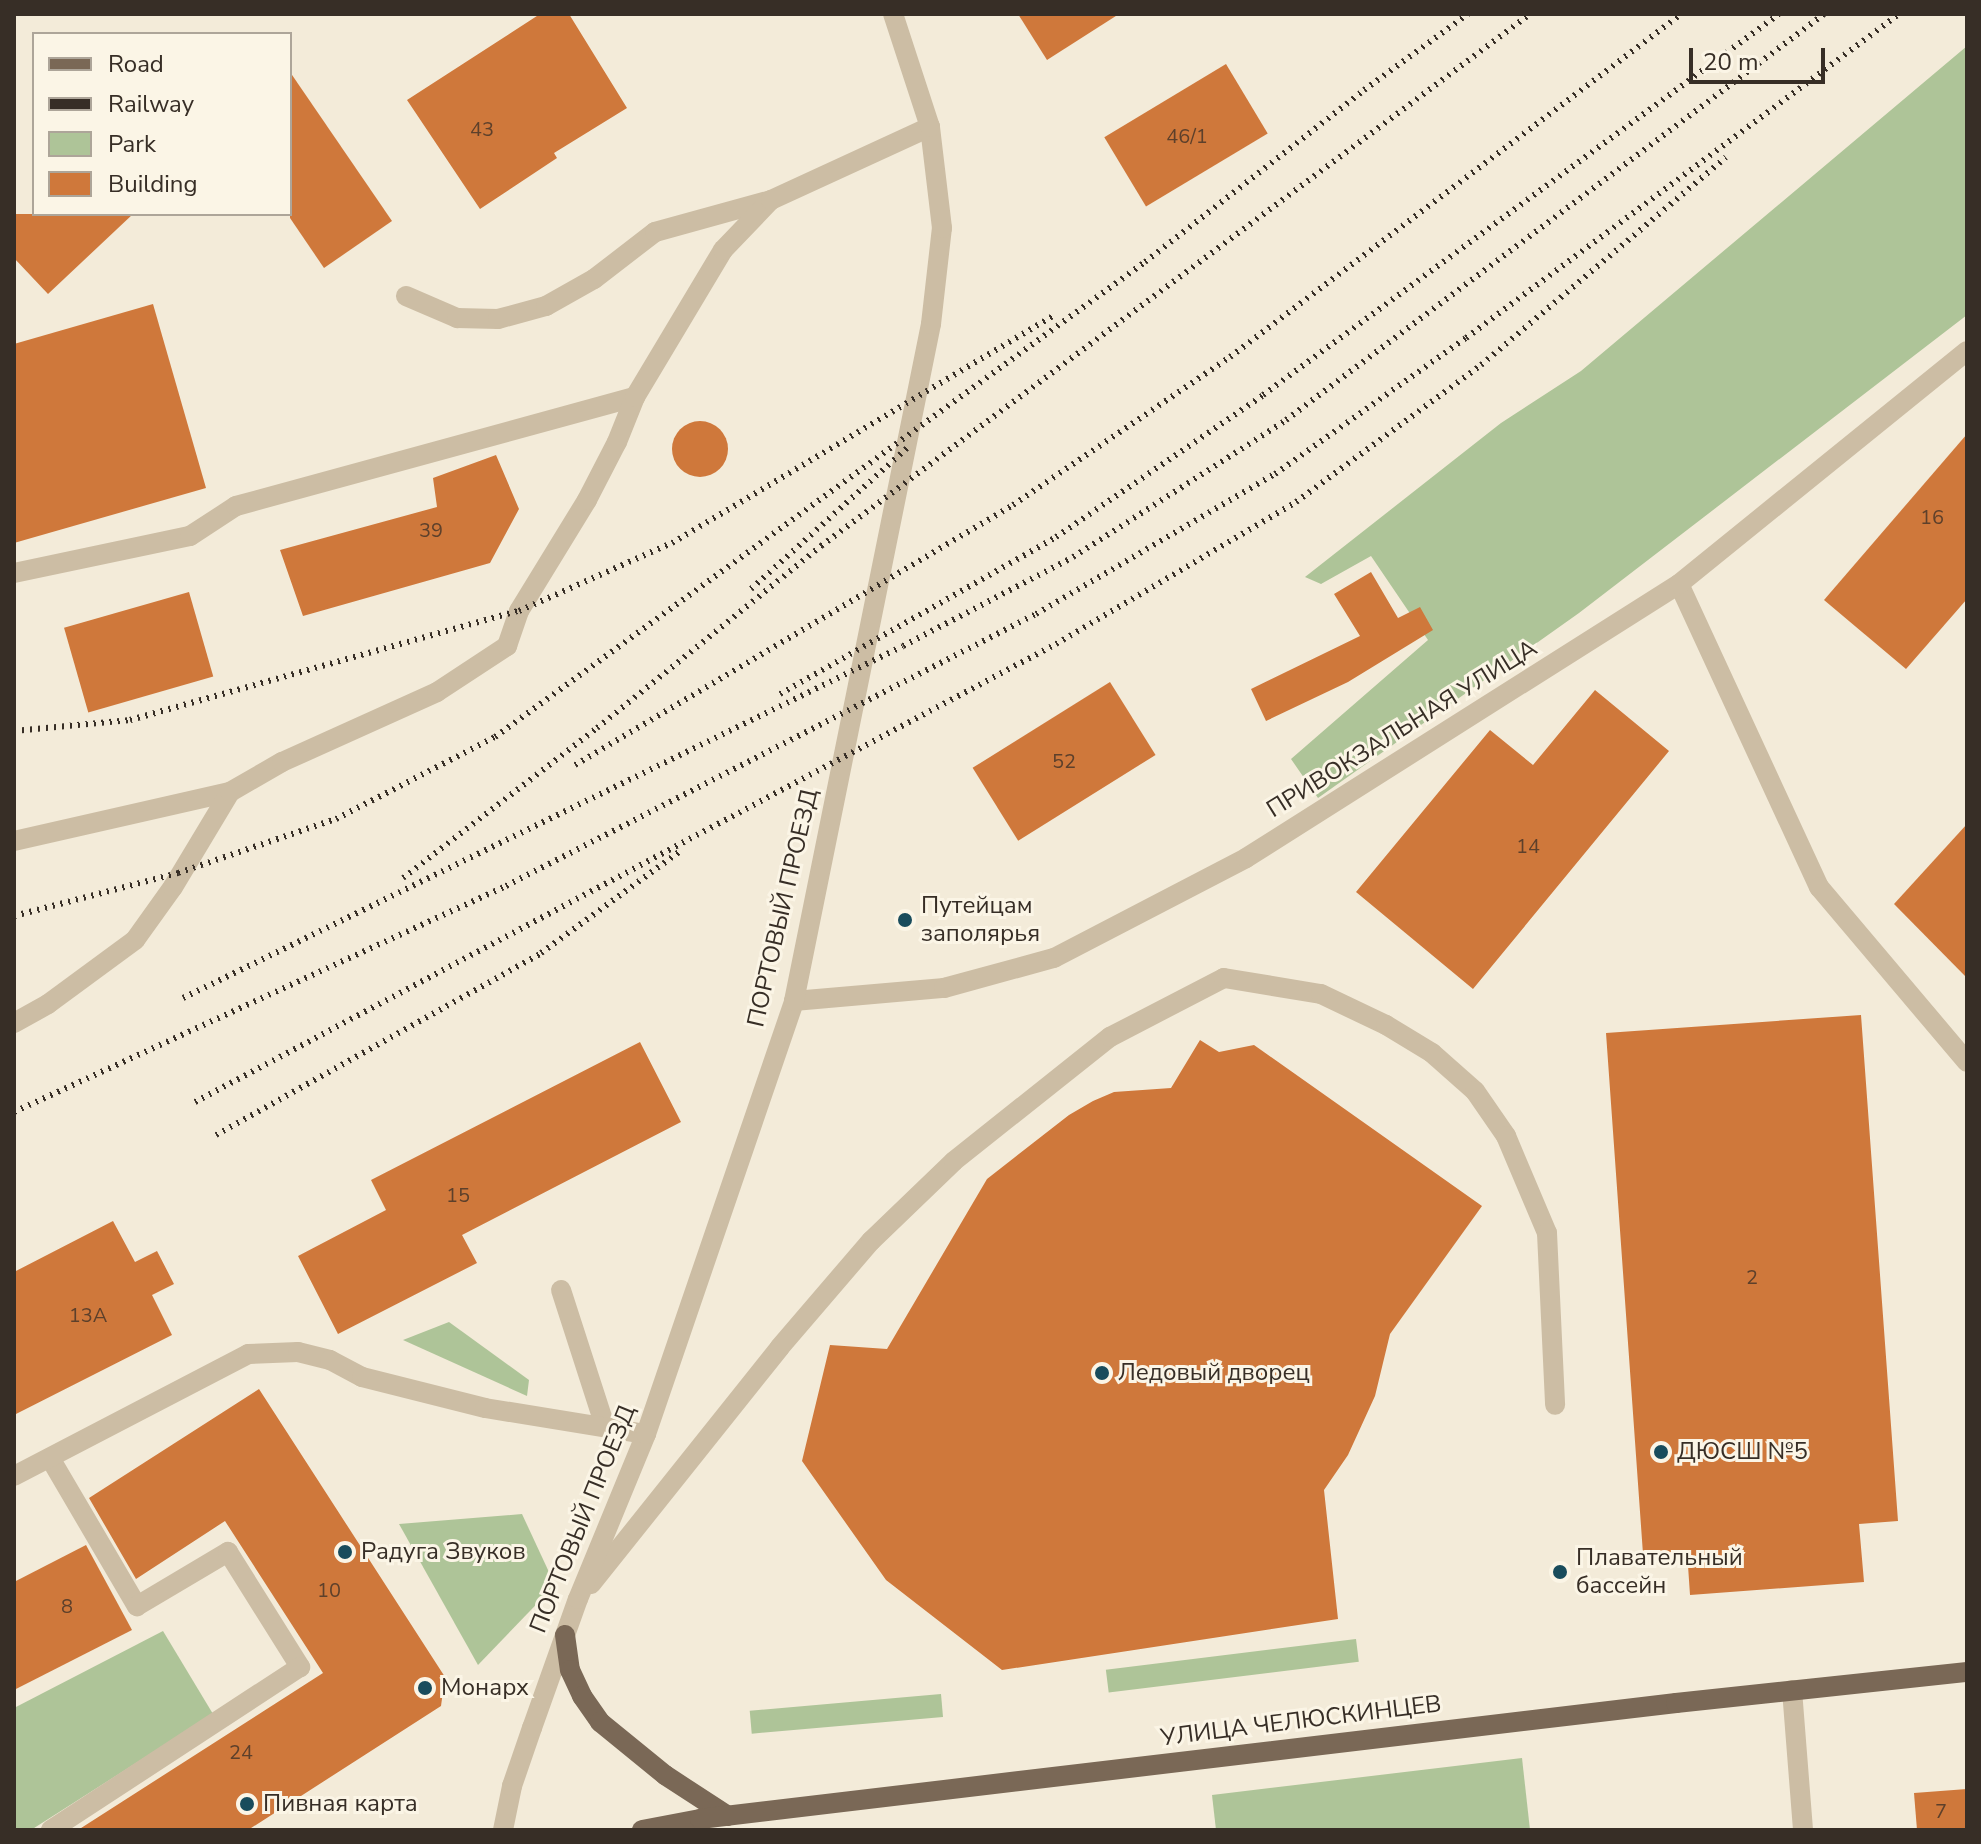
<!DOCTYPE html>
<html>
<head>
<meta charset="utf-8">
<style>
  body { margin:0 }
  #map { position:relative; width:1981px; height:1844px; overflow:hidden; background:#f3ebd9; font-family:"Nunito Sans",sans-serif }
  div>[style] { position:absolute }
  .green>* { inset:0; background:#aec498; transform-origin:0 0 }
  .building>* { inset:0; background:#cf783b; transform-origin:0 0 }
  .round { border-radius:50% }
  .minor>* { height:20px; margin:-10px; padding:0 10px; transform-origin:10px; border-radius:10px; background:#ccbda4 }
  .major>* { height:20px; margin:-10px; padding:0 10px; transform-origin:10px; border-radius:10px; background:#7a6856 }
  .rail>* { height:6px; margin-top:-3px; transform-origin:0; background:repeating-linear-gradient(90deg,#372e26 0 2px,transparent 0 8px) }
  .dots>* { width:22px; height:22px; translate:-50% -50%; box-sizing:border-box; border:4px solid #fbf5e6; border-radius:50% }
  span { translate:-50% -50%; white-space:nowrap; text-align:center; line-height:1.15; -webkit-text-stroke:6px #fbf5e6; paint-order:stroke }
  .number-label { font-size:20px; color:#5d402b }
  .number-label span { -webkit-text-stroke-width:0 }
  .street-label { font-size:24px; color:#372e26 }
  .poi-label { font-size:24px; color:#372e26 }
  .left { translate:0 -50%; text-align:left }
  .frame { position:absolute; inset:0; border:16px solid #372e26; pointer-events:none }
  .legend { position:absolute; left:32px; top:32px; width:260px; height:184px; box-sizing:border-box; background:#fbf5e6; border:2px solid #ada599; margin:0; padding:10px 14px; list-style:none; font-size:24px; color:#372e26 }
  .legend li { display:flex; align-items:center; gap:16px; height:40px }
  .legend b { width:40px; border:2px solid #ada599 }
  .scale { position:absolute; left:1689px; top:48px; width:136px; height:36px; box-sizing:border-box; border:4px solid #372e26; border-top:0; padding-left:10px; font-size:24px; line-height:28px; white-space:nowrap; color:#372e26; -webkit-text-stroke:6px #fbf5e6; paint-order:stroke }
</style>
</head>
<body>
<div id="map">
  <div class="green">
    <div style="clip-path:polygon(1967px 46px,1967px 315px,1579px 613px,1318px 798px,1291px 759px,1428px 640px,1371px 556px,1321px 584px,1305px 577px,1501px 423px,1581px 371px)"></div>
    <div style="clip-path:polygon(449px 1322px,529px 1380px,527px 1396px,403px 1340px)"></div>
    <div style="clip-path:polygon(522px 1514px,555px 1585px,478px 1665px,399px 1524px)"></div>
    <div style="clip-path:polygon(163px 1631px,213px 1714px,31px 1830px,14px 1830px,14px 1708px)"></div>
    <div style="left:1356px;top:1639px;width:23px;height:252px;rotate:83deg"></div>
    <div style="left:941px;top:1694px;width:23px;height:192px;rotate:85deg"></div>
    <div style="clip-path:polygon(1522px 1758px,1530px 1830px,1216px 1830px,1212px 1795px)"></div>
  </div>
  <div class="building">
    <div style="clip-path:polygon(540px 14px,569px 14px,627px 108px,554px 153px,557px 158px,480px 209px,407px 100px)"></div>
    <div style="clip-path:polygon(1018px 14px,1119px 14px,1047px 60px)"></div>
    <div style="left:1226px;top:64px;width:81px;height:142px;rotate:59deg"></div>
    <div style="clip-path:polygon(290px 72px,392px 221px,324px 268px,290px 218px)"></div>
    <div style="clip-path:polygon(14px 214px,133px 214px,48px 294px,14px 258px)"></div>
    <div style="clip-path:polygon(153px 304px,206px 488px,14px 543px,14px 344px)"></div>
    <div class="round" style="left:672px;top:421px;width:56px;height:56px"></div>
    <div style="clip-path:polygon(1967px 434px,1967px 599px,1906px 669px,1824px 600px)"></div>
    <div style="clip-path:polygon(496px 455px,519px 509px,490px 563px,303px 616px,280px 550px,437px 507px,433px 478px)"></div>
    <div style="clip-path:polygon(1371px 572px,1398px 618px,1420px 607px,1433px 630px,1348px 682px,1266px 721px,1251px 689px,1360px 636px,1334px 594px)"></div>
    <div style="left:189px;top:592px;width:88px;height:130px;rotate:74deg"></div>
    <div style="left:1110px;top:682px;width:86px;height:162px;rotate:58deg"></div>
    <div style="clip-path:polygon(1595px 690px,1669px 751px,1473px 989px,1356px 892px,1490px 730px,1533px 765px)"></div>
    <div style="clip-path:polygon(1967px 824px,1967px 978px,1894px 904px)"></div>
    <div style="clip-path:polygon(1861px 1015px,1898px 1521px,1859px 1524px,1864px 1582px,1690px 1595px,1687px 1551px,1643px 1554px,1606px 1033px)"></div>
    <div style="clip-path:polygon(1200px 1040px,1219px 1052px,1254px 1045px,1482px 1206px,1390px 1334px,1375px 1396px,1348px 1455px,1324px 1490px,1338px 1619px,1002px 1670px,886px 1580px,802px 1461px,830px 1345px,887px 1349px,987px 1179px,1069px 1115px,1093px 1101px,1114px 1092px,1171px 1088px)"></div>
    <div style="clip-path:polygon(640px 1042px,681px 1122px,462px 1235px,477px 1263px,338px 1334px,298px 1256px,386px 1210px,371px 1180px)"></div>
    <div style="clip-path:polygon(113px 1221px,135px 1262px,157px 1251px,174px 1284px,152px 1295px,172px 1335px,14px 1415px,14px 1272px)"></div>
    <div style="clip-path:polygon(259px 1389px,445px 1677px,441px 1706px,248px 1830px,78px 1830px,323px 1673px,225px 1521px,136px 1579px,89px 1498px)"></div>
    <div style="clip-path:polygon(86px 1545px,132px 1630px,14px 1690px,14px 1582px)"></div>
    <div style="clip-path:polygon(1967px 1789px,1967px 1830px,1917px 1830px,1914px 1793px)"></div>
  </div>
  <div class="minor">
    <div style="left:406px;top:296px;width:56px;rotate:23.3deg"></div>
    <div style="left:457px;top:318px;width:41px;rotate:1.4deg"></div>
    <div style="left:498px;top:319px;width:50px;rotate:-15.2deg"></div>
    <div style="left:546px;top:306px;width:55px;rotate:-29.4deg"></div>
    <div style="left:594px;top:279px;width:77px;rotate:-37.6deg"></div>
    <div style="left:655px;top:232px;width:120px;rotate:-15.4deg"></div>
    <div style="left:14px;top:573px;width:180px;rotate:-11.9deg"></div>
    <div style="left:190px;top:536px;width:55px;rotate:-33.1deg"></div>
    <div style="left:236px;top:506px;width:414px;rotate:-15.3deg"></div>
    <div style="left:1679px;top:584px;width:334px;rotate:65.2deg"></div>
    <div style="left:1819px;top:887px;width:229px;rotate:49.8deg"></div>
    <div style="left:14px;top:841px;width:221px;rotate:-12.8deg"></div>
    <div style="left:794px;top:1001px;width:151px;rotate:-5deg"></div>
    <div style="left:944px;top:988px;width:114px;rotate:-15.3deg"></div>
    <div style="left:1054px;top:958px;width:216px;rotate:-27.5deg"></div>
    <div style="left:1246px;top:858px;width:512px;rotate:-32.33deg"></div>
    <div style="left:1679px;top:584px;width:370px;rotate:-39deg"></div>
    <div style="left:14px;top:1023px;width:39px;rotate:-29deg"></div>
    <div style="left:48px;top:1004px;width:108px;rotate:-36.3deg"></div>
    <div style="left:135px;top:940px;width:65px;rotate:-54.4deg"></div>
    <div style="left:173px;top:887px;width:111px;rotate:-59deg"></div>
    <div style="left:230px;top:792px;width:60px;rotate:-30deg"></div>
    <div style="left:282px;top:762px;width:170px;rotate:-24.3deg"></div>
    <div style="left:437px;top:692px;width:84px;rotate:-33.3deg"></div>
    <div style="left:507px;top:646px;width:37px;rotate:-71deg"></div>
    <div style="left:519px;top:611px;width:130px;rotate:-58.5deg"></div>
    <div style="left:587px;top:500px;width:65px;rotate:-62.7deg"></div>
    <div style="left:617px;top:442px;width:48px;rotate:-68.2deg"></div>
    <div style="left:635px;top:397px;width:171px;rotate:-59.1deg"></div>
    <div style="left:723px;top:250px;width:69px;rotate:-46.2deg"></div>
    <div style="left:771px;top:200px;width:175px;rotate:-24.7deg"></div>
    <div style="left:561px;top:1290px;width:143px;rotate:72.1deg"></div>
    <div style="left:50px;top:1458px;width:172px;rotate:59.6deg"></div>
    <div style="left:137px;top:1606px;width:106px;rotate:-30.7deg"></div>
    <div style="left:228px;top:1552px;width:136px;rotate:57.9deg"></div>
    <div style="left:300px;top:1667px;width:298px;rotate:146.8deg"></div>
    <div style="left:14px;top:1476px;width:264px;rotate:-27.5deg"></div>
    <div style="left:248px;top:1354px;width:50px;rotate:-2.3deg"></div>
    <div style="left:298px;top:1352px;width:33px;rotate:14deg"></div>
    <div style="left:330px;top:1360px;width:36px;rotate:28deg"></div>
    <div style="left:362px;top:1377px;width:127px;rotate:14.1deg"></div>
    <div style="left:485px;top:1408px;width:163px;rotate:9.2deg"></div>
    <div style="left:591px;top:1584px;width:303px;rotate:-51.4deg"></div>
    <div style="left:780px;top:1347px;width:140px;rotate:-49.4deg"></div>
    <div style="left:871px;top:1241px;width:115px;rotate:-43.9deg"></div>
    <div style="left:954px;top:1161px;width:199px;rotate:-38.5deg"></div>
    <div style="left:1110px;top:1037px;width:128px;rotate:-27.4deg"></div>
    <div style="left:1224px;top:978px;width:98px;rotate:9.4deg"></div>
    <div style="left:1321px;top:994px;width:72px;rotate:25.5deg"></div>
    <div style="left:1386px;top:1025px;width:54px;rotate:31.3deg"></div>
    <div style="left:1432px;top:1053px;width:57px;rotate:41.5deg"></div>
    <div style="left:1475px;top:1091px;width:55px;rotate:55.4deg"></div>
    <div style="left:1506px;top:1136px;width:105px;rotate:67.1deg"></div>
    <div style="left:1547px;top:1233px;width:172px;rotate:87.3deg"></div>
    <div style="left:1792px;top:1690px;width:140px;rotate:85.5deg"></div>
    <div style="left:503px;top:1830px;width:45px;rotate:-78.4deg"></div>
    <div style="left:512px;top:1786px;width:61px;rotate:-71deg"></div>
    <div style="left:532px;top:1728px;width:137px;rotate:-70.4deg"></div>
    <div style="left:578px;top:1599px;width:178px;rotate:-67.6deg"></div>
    <div style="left:646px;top:1434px;width:458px;rotate:-71.1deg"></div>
    <div style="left:794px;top:1001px;width:691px;rotate:-78.56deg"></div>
    <div style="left:931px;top:324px;width:97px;rotate:-83.5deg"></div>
    <div style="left:942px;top:228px;width:102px;rotate:-96.8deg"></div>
    <div style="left:930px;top:127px;width:119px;rotate:-108.1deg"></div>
  </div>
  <div class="major">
    <div style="left:565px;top:1635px;width:35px;rotate:82deg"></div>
    <div style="left:570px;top:1670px;width:29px;rotate:65deg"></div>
    <div style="left:582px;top:1696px;width:32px;rotate:55deg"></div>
    <div style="left:600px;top:1722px;width:84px;rotate:39.2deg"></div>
    <div style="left:665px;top:1775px;width:75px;rotate:33.1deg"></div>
    <div style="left:642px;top:1830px;width:59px;rotate:-10.7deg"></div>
    <div style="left:700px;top:1819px;width:983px;rotate:-6.78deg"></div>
    <div style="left:1676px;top:1703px;width:293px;rotate:-6.1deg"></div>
  </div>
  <div class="rail">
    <div style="left:751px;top:589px;width:212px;rotate:-42.1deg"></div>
    <div style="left:780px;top:694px;width:318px;rotate:-29.6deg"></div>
    <div style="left:1056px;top:537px;width:251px;rotate:-34.4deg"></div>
    <div style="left:1263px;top:395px;width:641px;rotate:-36.44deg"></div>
    <div style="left:14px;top:731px;width:117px;rotate:-5.4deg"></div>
    <div style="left:130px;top:720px;width:404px;rotate:-15.7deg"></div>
    <div style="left:519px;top:611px;width:167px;rotate:-24deg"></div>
    <div style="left:672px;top:543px;width:446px;rotate:-30.8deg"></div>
    <div style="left:575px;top:765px;width:509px;rotate:-30.69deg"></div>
    <div style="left:1013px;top:505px;width:263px;rotate:-34.3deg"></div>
    <div style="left:1230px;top:357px;width:567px;rotate:-37.25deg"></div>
    <div style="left:403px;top:878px;width:245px;rotate:-37.7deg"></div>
    <div style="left:597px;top:728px;width:289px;rotate:-39.1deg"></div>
    <div style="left:821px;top:546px;width:886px;rotate:-36.88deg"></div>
    <div style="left:14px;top:916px;width:170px;rotate:-14.7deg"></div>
    <div style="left:178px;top:873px;width:167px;rotate:-18.9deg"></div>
    <div style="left:336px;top:819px;width:179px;rotate:-27.3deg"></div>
    <div style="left:495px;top:737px;width:805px;rotate:-36.16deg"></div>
    <div style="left:1145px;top:262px;width:278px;rotate:-38.1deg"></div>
    <div style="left:1364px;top:90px;width:129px;rotate:-36.2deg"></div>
    <div style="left:183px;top:998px;width:801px;rotate:-26.05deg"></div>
    <div style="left:903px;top:646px;width:192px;rotate:-27.6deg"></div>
    <div style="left:1073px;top:557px;width:253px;rotate:-32.7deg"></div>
    <div style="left:1286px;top:420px;width:674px;rotate:-37.04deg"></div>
    <div style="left:195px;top:1102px;width:975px;rotate:-28.01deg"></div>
    <div style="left:1056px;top:644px;width:279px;rotate:-30.6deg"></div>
    <div style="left:1296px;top:502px;width:230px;rotate:-36.5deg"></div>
    <div style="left:1481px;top:365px;width:321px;rotate:-40.3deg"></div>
    <div style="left:14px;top:1112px;width:541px;rotate:-24.67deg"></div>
    <div style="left:506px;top:886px;width:596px;rotate:-27.17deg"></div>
    <div style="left:1036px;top:614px;width:277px;rotate:-30.4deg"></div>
    <div style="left:1275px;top:474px;width:234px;rotate:-35.5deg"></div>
    <div style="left:1466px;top:338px;width:541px;rotate:-36.81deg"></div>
    <div style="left:216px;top:1135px;width:372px;rotate:-29.2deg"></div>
    <div style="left:541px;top:953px;width:171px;rotate:-36.2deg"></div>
  </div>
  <div class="dots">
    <div style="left:905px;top:920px;background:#194c5c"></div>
    <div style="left:1102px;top:1373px;background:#194c5c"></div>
    <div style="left:1661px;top:1452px;background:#194c5c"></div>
    <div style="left:345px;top:1552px;background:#194c5c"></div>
    <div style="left:1560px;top:1572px;background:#194c5c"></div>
    <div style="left:425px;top:1688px;background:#194c5c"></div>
    <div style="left:247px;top:1804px;background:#194c5c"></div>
  </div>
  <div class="number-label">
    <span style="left:482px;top:129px">43</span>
    <span style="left:1187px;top:136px">46/1</span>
    <span style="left:1932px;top:517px">16</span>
    <span style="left:431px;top:530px">39</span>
    <span style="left:1064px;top:761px">52</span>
    <span style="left:1528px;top:846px">14</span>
    <span style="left:458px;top:1195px">15</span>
    <span style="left:1752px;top:1277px">2</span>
    <span style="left:88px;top:1315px">13А</span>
    <span style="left:329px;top:1590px">10</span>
    <span style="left:67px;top:1606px">8</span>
    <span style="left:241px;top:1752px">24</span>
    <span style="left:1941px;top:1811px">7</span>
  </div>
  <div class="street-label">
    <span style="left:1402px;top:729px;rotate:-32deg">ПРИВОКЗАЛЬНАЯ УЛИЦА</span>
    <span style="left:783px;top:908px;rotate:-77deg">ПОРТОВЫЙ ПРОЕЗД</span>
    <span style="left:583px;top:1519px;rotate:-68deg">ПОРТОВЫЙ ПРОЕЗД</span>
    <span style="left:1301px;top:1721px;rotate:-7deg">УЛИЦА ЧЕЛЮСКИНЦЕВ</span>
  </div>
  <div class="poi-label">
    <span class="left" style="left:921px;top:920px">Путейцам<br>заполярья</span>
    <span class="left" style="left:1118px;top:1373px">Ледовый дворец</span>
    <span class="left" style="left:1677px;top:1452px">ДЮСШ №5</span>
    <span class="left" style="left:361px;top:1552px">Радуга Звуков</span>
    <span class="left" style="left:1576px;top:1572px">Плавательный<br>бассейн</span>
    <span class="left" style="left:441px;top:1688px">Монарх</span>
    <span class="left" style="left:263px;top:1804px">Пивная карта</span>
  </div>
  <div class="frame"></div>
  <ul class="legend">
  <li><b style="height:10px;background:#7a6856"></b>Road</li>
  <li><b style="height:10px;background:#372e26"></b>Railway</li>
  <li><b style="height:22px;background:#aec498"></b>Park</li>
  <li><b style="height:22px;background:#cf783b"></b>Building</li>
  </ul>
  <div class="scale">20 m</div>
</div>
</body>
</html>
